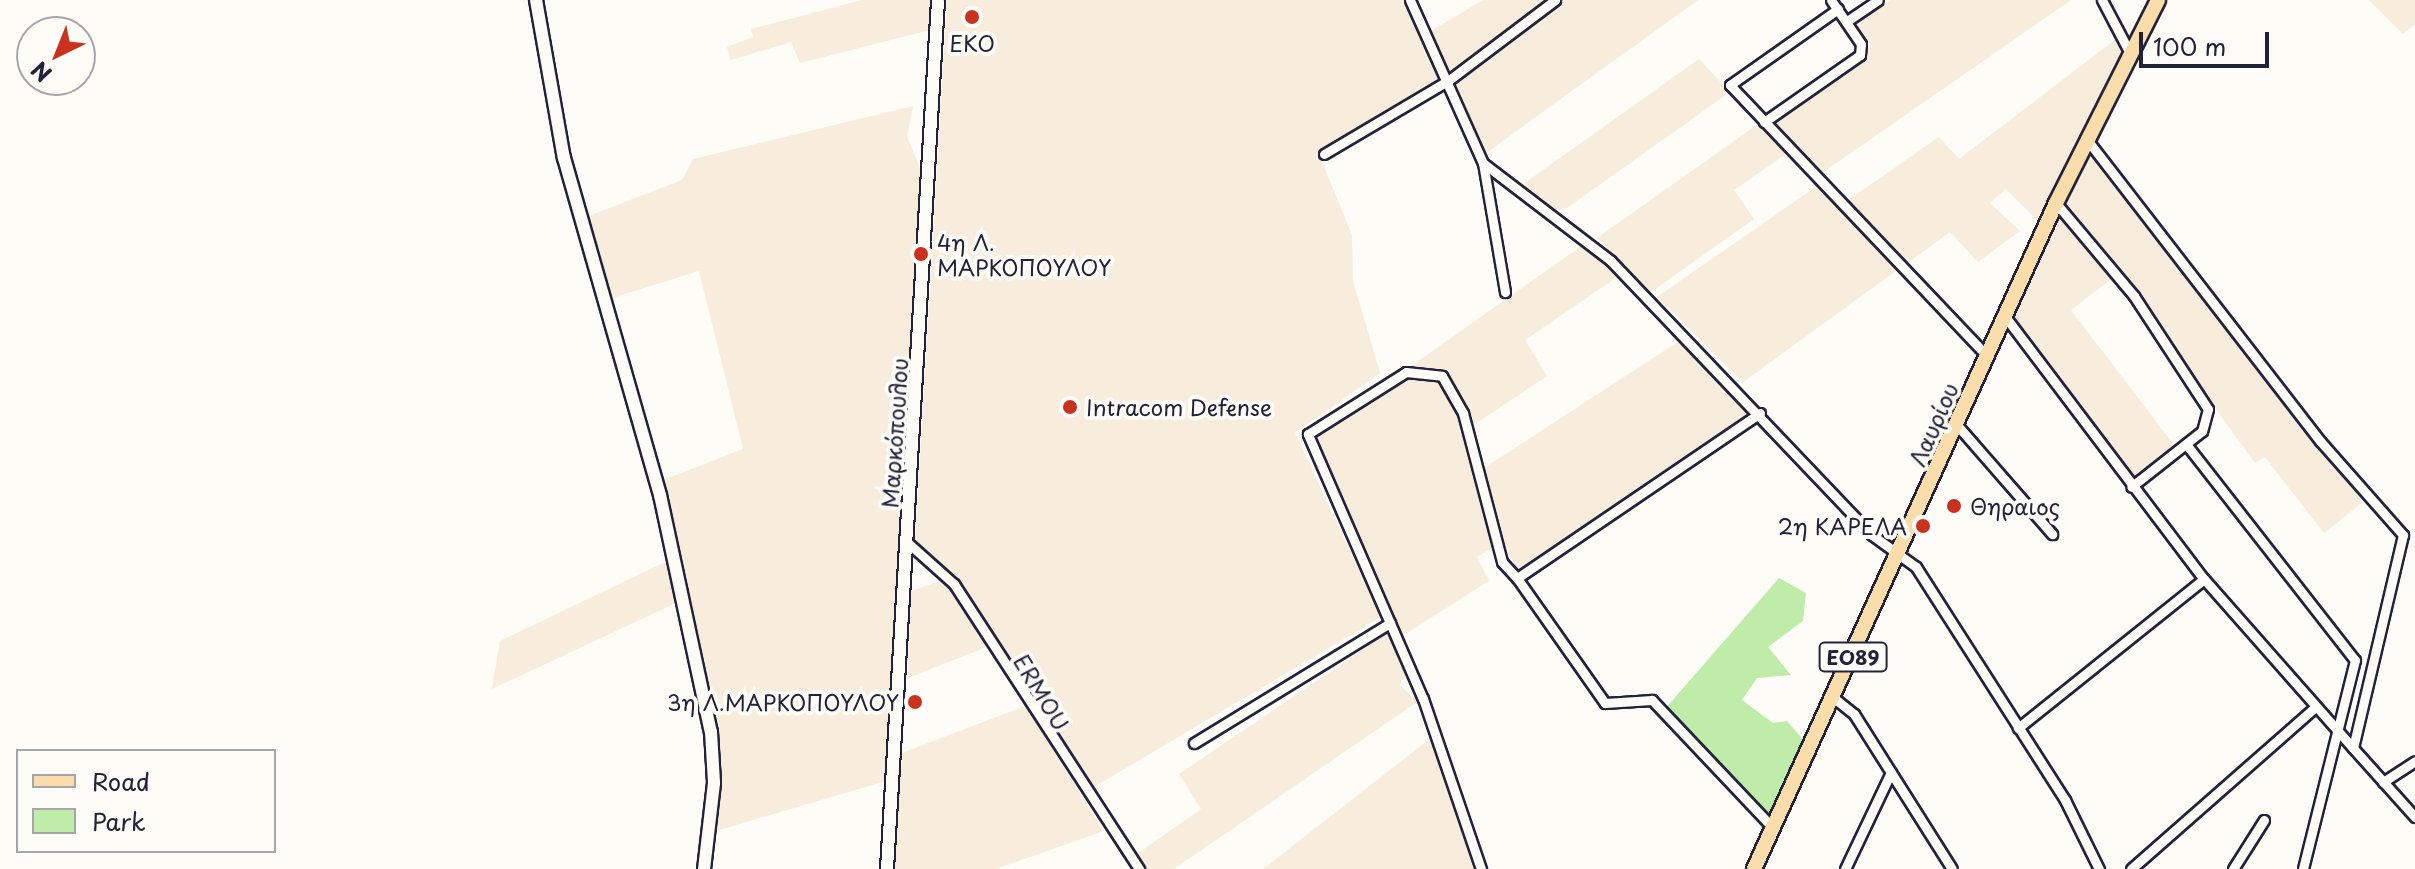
<!DOCTYPE html>
<html>
<head>
<meta charset="utf-8">
<style>
  body { margin:0 }
  #map { position:relative; width:2415px; height:869px; overflow:hidden; background:#fdfcf7; font-family:"Playpen Sans",sans-serif }
  div>[style] { position:absolute }
  .built>* { inset:0; background:#f8ecdc }
  .green>* { inset:0; background:#bfeca9 }
  .roads { filter:drop-shadow(2px 0 #22223b) drop-shadow(-2px 0 #22223b) drop-shadow(0 2px #22223b) drop-shadow(0 -2px #22223b) }
  .street>* { height:9px; margin:-4.5px; padding:0 4.5px; transform-origin:4.5px; border-radius:4.5px; background:#fdfcf7 }
  .secondary>* { height:12px; margin:-6px; padding:0 6px; transform-origin:6px; border-radius:6px; background:#fdfcf7 }
  .primary>* { height:14px; margin:-7px; padding:0 7px; transform-origin:7px; border-radius:7px; background:#faddab }
  .dots>* { width:22px; height:22px; translate:-50% -50%; box-sizing:border-box; border:4px solid #fdfcf7; border-radius:50% }
  span { translate:-50% -50%; white-space:nowrap; text-align:center; line-height:1.15; -webkit-text-stroke:8px #fdfcf7; paint-order:stroke }
  .shield-label span { padding:2px 6px; background:#fdfcf7; border:2px solid; border-radius:6px; -webkit-text-stroke-width:0 }
  .shield-label { font-size:20px; color:#22223b; font-weight:700 }
  .poi-label { font-size:22px; color:#22223b }
  .left { translate:0 -50%; text-align:left }
  .right { translate:-100% -50%; text-align:right }
  .street-label { font-size:22px; color:#22223b }
  .legend { position:absolute; left:16px; top:749px; width:260px; height:104px; box-sizing:border-box; background:#fdfcf7; border:2px solid #a5a5ac; margin:0; padding:10px 14px; list-style:none; font-size:24px; color:#22223b }
  .legend li { display:flex; align-items:center; gap:16px; height:40px }
  .legend b { width:40px; border:2px solid #a5a5ac }
  .north { position:absolute; left:16px; top:16px; width:80px; height:80px; box-sizing:border-box; background:#fdfcf7; border:2px solid #a5a5ac; border-radius:50%; rotate:223deg; font-size:22px; font-weight:700; line-height:32px; text-align:center; color:#22223b }
  .north::after { content:''; display:block; margin:auto; width:28px; height:36px; background:#c8321e; clip-path:polygon(50% 0,100% 100%,50% 72%,0 100%) }
  .scale { position:absolute; left:2139px; top:32px; width:130px; height:36px; box-sizing:border-box; border:4px solid #22223b; border-top:0; padding-left:10px; font-size:24px; line-height:28px; white-space:nowrap; color:#22223b; -webkit-text-stroke:6px #fdfcf7; paint-order:stroke }
</style>
</head>
<body>
<div id="map">
  <div class="built">
    <div style="clip-path:polygon(862px 0,932px 0,930px 30px,800px 63px,791px 42px,731px 60px,727px 47px,753px 37px,751px 29px)"></div>
    <div style="clip-path:polygon(947px 0,1406px 0,1442px 82px,1318px 152px,1352px 235px,1353px 281px,1380px 373px,1295px 433px,1381px 617px,1087px 791px,960px 585px,915px 542px)"></div>
    <div style="clip-path:polygon(1483px 0,1698px 0,1486px 153px,1431px 31px)"></div>
    <div style="clip-path:polygon(1890px 0,2071px 0,1822px 173px,1770px 118px,1871px 45px,1856px 23px)"></div>
    <div style="clip-path:polygon(2369px 0,2415px 0,2415px 24px,2403px 34px)"></div>
    <div style="clip-path:polygon(2120px 36px,2126px 46px,2041px 224px,2006px 189px,1990px 203px,2020px 231px,1978px 262px,1950px 232px,1906px 264px,1847px 201px,1939px 137px,1959px 159px)"></div>
    <div style="clip-path:polygon(1699px 59px,1730px 92px,1567px 208px,1556px 211px,1519px 187px)"></div>
    <div style="clip-path:polygon(913px 106px,907px 136px,923px 176px,889px 780px,716px 831px,719px 738px,663px 480px,743px 449px,699px 271px,609px 299px,586px 217px,682px 180px,693px 159px)"></div>
    <div style="clip-path:polygon(1761px 122px,1789px 152px,1734px 190px,1754px 219px,1651px 292px,1597px 238px)"></div>
    <div style="clip-path:polygon(2091px 150px,2363px 502px,2324px 533px,2265px 457px,2255px 463px,2118px 274px,2071px 310px,2177px 449px,2136px 480px,2010px 318px)"></div>
    <div style="clip-path:polygon(1817px 186px,1900px 268px,1743px 382px,1657px 297px)"></div>
    <div style="clip-path:polygon(1587px 242px,1620px 275px,1525px 340px,1547px 376px,1472px 426px,1484px 468px,1681px 340px,1756px 414px,1517px 571px,1504px 541px,1477px 557px,1489px 581px,1402px 636px,1312px 436px)"></div>
    <div style="clip-path:polygon(669px 560px,676px 603px,492px 689px,500px 641px)"></div>
    <div style="clip-path:polygon(944px 580px,989px 646px,908px 678px,911px 591px)"></div>
    <div style="clip-path:polygon(1389px 632px,1408px 670px,1400px 685px,1417px 702px,1174px 869px,1146px 869px,1134px 856px,1201px 809px,1179px 774px)"></div>
    <div style="clip-path:polygon(1025px 706px,1104px 831px,996px 869px,894px 869px,902px 753px)"></div>
    <div style="clip-path:polygon(1431px 738px,1477px 869px,1263px 869px)"></div>
  </div>
  <div class="green">
    <div style="clip-path:polygon(1779px 578px,1806px 593px,1803px 621px,1768px 647px,1791px 675px,1757px 678px,1742px 700px,1773px 723px,1787px 721px,1807px 744px,1778px 813px,1768px 814px,1664px 710px)"></div>
  </div>
  <div class="roads">
    <div class="street">
      <div style="left:1410px;top:0;width:179px;rotate:65.9deg"></div>
      <div style="left:1483px;top:163px;width:161px;rotate:37.4deg"></div>
      <div style="left:1611px;top:261px;width:378px;rotate:46.4deg"></div>
      <div style="left:1872px;top:535px;width:54px;rotate:36deg"></div>
      <div style="left:1916px;top:567px;width:277px;rotate:57.4deg"></div>
      <div style="left:2065px;top:800px;width:77px;rotate:63.8deg"></div>
      <div style="left:2102px;top:0;width:60px;rotate:62.2deg"></div>
      <div style="left:1838px;top:9px;width:132px;rotate:144.9deg"></div>
      <div style="left:1730px;top:85px;width:373px;rotate:46.5deg"></div>
      <div style="left:1847px;top:21px;width:37px;rotate:-34deg"></div>
      <div style="left:1764px;top:122px;width:117px;rotate:-34.9deg"></div>
      <div style="left:1860px;top:55px;width:11px;rotate:-85deg"></div>
      <div style="left:1861px;top:44px;width:53px;rotate:-124.3deg"></div>
      <div style="left:1324px;top:154px;width:145px;rotate:-30.6deg"></div>
      <div style="left:1449px;top:80px;width:133px;rotate:-37deg"></div>
      <div style="left:1483px;top:163px;width:131px;rotate:80.3deg"></div>
      <div style="left:2056px;top:203px;width:121px;rotate:50deg"></div>
      <div style="left:2134px;top:296px;width:135px;rotate:56.8deg"></div>
      <div style="left:2208px;top:409px;width:23px;rotate:105deg"></div>
      <div style="left:2202px;top:431px;width:90px;rotate:141.7deg"></div>
      <div style="left:2004px;top:315px;width:331px;rotate:52.9deg"></div>
      <div style="left:2204px;top:579px;width:225px;rotate:48.6deg"></div>
      <div style="left:2353px;top:748px;width:219px;rotate:-76.8deg"></div>
      <div style="left:2403px;top:535px;width:125px;rotate:-131.4deg"></div>
      <div style="left:2320px;top:441px;width:383px;rotate:-127.7deg"></div>
      <div style="left:1760px;top:413px;width:294px;rotate:145.8deg"></div>
      <div style="left:1517px;top:578px;width:153px;rotate:54.9deg"></div>
      <div style="left:1605px;top:703px;width:47px;rotate:-3.7deg"></div>
      <div style="left:1652px;top:700px;width:176px;rotate:46.6deg"></div>
      <div style="left:1957px;top:425px;width:145px;rotate:48.9deg"></div>
      <div style="left:2186px;top:444px;width:274px;rotate:52deg"></div>
      <div style="left:2355px;top:660px;width:215px;rotate:104deg"></div>
      <div style="left:907px;top:542px;width:63px;rotate:41.8deg"></div>
      <div style="left:954px;top:584px;width:340px;rotate:57deg"></div>
      <div style="left:1834px;top:698px;width:26px;rotate:39deg"></div>
      <div style="left:1854px;top:714px;width:183px;rotate:57.7deg"></div>
      <div style="left:2018px;top:728px;width:238px;rotate:-38.7deg"></div>
      <div style="left:1194px;top:743px;width:230px;rotate:-31.5deg"></div>
      <div style="left:2353px;top:748px;width:93px;rotate:48.1deg"></div>
      <div style="left:2383px;top:782px;width:38px;rotate:-33deg"></div>
      <div style="left:1481px;top:869px;width:180px;rotate:-108.8deg"></div>
      <div style="left:1423px;top:699px;width:289px;rotate:-113.5deg"></div>
      <div style="left:1308px;top:434px;width:116px;rotate:-32.3deg"></div>
      <div style="left:1406px;top:372px;width:36px;rotate:6deg"></div>
      <div style="left:1442px;top:376px;width:43px;rotate:60.4deg"></div>
      <div style="left:1463px;top:413px;width:154px;rotate:75.3deg"></div>
      <div style="left:1502px;top:562px;width:22px;rotate:47deg"></div>
      <div style="left:1845px;top:869px;width:107px;rotate:-64.6deg"></div>
      <div style="left:2131px;top:869px;width:244px;rotate:-41.3deg"></div>
      <div style="left:2233px;top:869px;width:58px;rotate:-57.7deg"></div>
    </div>
    <div class="secondary">
      <div style="left:536px;top:0;width:160px;rotate:80deg"></div>
      <div style="left:564px;top:158px;width:350px;rotate:74.1deg"></div>
      <div style="left:660px;top:495px;width:242px;rotate:77.9deg"></div>
      <div style="left:711px;top:732px;width:51px;rotate:86.6deg"></div>
      <div style="left:714px;top:783px;width:87px;rotate:96.6deg"></div>
      <div style="left:887px;top:869px;width:870px;rotate:-86.64deg"></div>
    </div>
    <div class="primary">
      <div style="left:1754px;top:869px;width:731px;rotate:-65.61deg"></div>
      <div style="left:2056px;top:203px;width:227px;rotate:-63.3deg"></div>
    </div>
  </div>
  <div class="dots">
    <div style="left:972px;top:17px;background:#c8321e"></div>
    <div style="left:921px;top:254px;background:#c8321e"></div>
    <div style="left:1070px;top:407px;background:#c8321e"></div>
    <div style="left:1954px;top:506px;background:#c8321e"></div>
    <div style="left:1923px;top:526px;background:#c8321e"></div>
    <div style="left:915px;top:702px;background:#c8321e"></div>
  </div>
  <div class="shield-label">
    <span style="left:1853px;top:657px">ΕΟ89</span>
  </div>
  <div class="poi-label">
    <span style="left:972px;top:43px">EKO</span>
    <span class="left" style="left:937px;top:254px">4η Λ.<br>ΜΑΡΚΟΠΟΥΛΟΥ</span>
    <span class="left" style="left:1086px;top:407px">Intracom Defense</span>
    <span class="left" style="left:1970px;top:506px">Θηραιος</span>
    <span class="right" style="left:1907px;top:526px">2η ΚΑΡΕΛΑ</span>
    <span class="right" style="left:899px;top:702px">3η Λ.ΜΑΡΚΟΠΟΥΛΟΥ</span>
  </div>
  <div class="street-label">
    <span style="left:1933px;top:424px;rotate:-66deg">Λαυρίου</span>
    <span style="left:894px;top:433px;rotate:-86deg">Μαρκόπουλου</span>
    <span style="left:1042px;top:692px;rotate:59deg">ERMOU</span>
  </div>
  <ul class="legend">
  <li><b style="height:10px;background:#faddab"></b>Road</li>
  <li><b style="height:22px;background:#bfeca9"></b>Park</li>
  </ul>
  <div class="north">N</div>
  <div class="scale">100 m</div>
</div>
</body>
</html>
